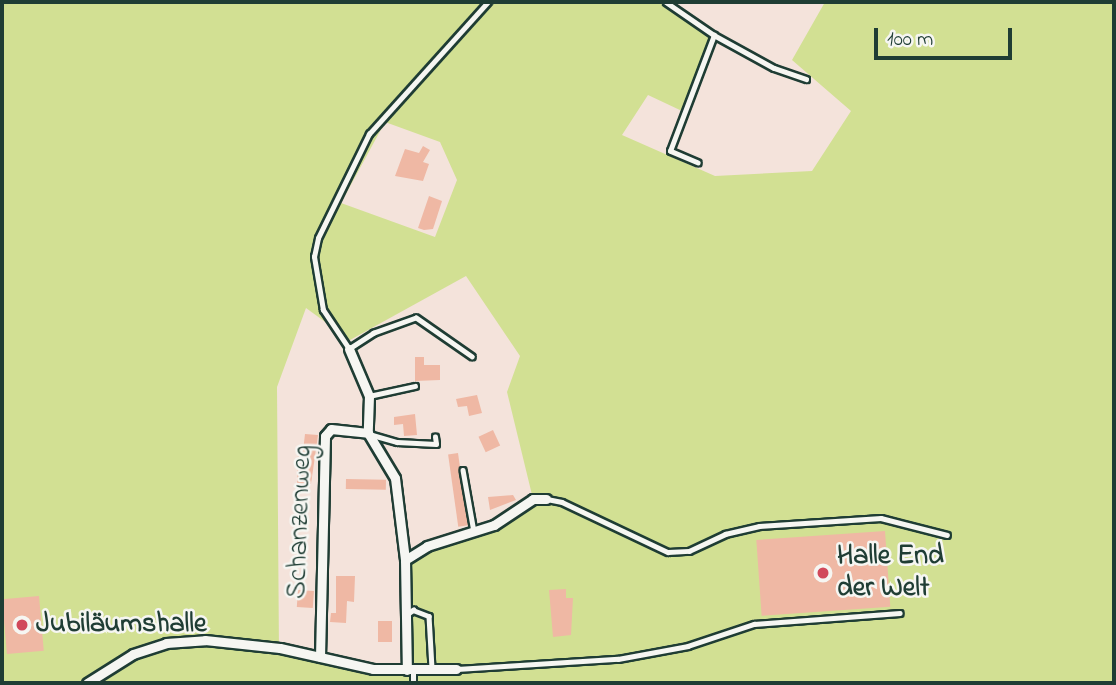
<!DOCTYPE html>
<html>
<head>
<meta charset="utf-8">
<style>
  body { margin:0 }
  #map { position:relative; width:1116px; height:685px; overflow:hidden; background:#f4e3db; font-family:"Indie Flower",sans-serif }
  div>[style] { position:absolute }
  .green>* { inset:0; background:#d2e093 }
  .building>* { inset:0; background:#efb8a4; transform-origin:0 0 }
  .roads { filter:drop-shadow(2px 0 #1f3d34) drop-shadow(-2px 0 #1f3d34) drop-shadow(0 2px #1f3d34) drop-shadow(0 -2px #1f3d34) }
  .service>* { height:4.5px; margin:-2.25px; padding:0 2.25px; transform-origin:2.25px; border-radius:2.25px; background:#f6f6f2 }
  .minor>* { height:9px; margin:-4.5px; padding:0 4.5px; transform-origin:4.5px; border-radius:4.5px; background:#f6f6f2 }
  .dots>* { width:19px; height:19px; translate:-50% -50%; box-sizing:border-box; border:4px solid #f6f6f2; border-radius:50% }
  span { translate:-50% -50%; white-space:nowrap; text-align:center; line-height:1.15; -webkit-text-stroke:5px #f6f6f2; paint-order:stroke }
  .street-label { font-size:28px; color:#1f3d34 }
  .poi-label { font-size:28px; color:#1f3d34; font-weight:700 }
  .left { translate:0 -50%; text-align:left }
  .frame { position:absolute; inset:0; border:4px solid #1f3d34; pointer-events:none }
  .scale { position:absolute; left:874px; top:28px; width:138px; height:32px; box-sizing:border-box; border:4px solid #1f3d34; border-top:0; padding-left:9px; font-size:21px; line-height:24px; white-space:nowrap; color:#1f3d34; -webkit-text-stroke:5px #f6f6f2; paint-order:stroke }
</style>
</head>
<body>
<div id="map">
  <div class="green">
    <div style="clip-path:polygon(evenodd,2px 2px,666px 2px,714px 35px,682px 111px,648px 95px,622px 135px,715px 176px,812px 171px,851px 111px,792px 60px,825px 2px,1114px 2px,1114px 683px,2px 683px,2px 2px,385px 122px,440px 142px,457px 180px,435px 237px,341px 203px,385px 122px,2px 2px,466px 276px,520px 356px,507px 392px,533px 499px,474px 533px,416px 551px,405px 560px,407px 670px,413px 674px,367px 675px,279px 652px,277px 387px,306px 308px,350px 340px,466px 276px)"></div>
  </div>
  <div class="building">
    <div style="clip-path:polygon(423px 146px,430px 150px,423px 162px,429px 164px,423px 181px,395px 176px,405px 149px,419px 153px)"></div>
    <div style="clip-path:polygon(429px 196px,442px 201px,433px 229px,424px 230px,418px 228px)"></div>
    <div style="clip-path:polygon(415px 357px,424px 357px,424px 365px,440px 365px,440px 380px,415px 381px)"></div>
    <div style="clip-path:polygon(477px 395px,482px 413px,469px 416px,467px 406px,458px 407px,456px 399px)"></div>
    <div style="clip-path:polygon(415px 414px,417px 435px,404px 436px,403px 424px,394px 425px,394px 417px)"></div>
    <div style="left:493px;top:430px;width:17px;height:16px;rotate:65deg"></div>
    <div style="clip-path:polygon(305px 434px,318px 435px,311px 484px,297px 483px,298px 451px,303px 451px)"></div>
    <div style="left:458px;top:453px;width:73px;height:10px;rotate:82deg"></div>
    <div style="left:346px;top:479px;width:40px;height:10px;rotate:1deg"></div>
    <div style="clip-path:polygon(513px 495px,516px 500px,490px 510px,488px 497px)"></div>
    <div style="left:885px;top:531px;width:76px;height:129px;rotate:86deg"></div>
    <div style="clip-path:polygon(336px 576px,355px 576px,354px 602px,347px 601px,346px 623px,330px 622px,331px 613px,336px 613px)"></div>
    <div style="clip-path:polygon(566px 589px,566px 598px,573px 598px,571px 635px,553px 637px,549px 590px)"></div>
    <div style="left:298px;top:590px;width:16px;height:17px;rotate:4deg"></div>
    <div style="left:39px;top:596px;width:55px;height:37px;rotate:85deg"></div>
    <div style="left:378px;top:621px;width:14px;height:21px"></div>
  </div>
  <div class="roads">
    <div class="service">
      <div style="left:666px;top:2px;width:58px;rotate:34.5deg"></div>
      <div style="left:714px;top:35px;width:68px;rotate:28.8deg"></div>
      <div style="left:774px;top:68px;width:34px;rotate:19deg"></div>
      <div style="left:698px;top:163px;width:30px;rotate:-157deg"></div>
      <div style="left:670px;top:151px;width:124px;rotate:-69.2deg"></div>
      <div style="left:472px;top:357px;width:68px;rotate:-145.1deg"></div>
      <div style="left:416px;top:318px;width:45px;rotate:160.3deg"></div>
      <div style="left:374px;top:333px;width:30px;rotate:147deg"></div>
      <div style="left:349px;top:349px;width:47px;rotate:-123.7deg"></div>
      <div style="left:323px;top:310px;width:54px;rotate:-99.6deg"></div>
      <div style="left:314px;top:257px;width:19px;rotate:-78deg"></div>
      <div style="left:318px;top:238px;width:116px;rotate:-63.9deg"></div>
      <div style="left:369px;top:134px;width:178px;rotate:-48deg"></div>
      <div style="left:369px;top:396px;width:47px;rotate:-12.3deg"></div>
      <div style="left:369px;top:434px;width:29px;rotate:16deg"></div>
      <div style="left:397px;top:442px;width:39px;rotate:3deg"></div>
      <div style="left:436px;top:444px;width:7px;rotate:-98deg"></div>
      <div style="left:463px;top:470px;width:63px;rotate:79.9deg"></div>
      <div style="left:547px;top:499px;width:15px;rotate:11deg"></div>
      <div style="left:562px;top:502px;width:117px;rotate:25.3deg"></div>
      <div style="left:668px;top:552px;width:21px;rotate:-3deg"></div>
      <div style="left:689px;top:551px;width:40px;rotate:-25deg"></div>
      <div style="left:725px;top:534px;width:35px;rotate:-13deg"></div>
      <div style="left:759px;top:526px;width:122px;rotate:-3.8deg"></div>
      <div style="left:881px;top:518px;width:68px;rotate:14.4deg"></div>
      <div style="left:406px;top:615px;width:9px;rotate:-36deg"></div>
      <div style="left:413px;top:610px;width:17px;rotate:21deg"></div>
      <div style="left:429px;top:616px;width:52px;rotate:86.7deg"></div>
      <div style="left:457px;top:669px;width:161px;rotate:-3.6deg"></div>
      <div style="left:618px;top:659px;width:71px;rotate:-10.5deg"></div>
      <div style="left:688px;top:646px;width:70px;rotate:-18.4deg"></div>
      <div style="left:754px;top:624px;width:146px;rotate:-4.3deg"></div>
      <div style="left:413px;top:683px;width:13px;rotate:-90deg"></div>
    </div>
    <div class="minor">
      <div style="left:349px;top:349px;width:51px;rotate:66.9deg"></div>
      <div style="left:369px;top:396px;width:37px;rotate:92deg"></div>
      <div style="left:368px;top:433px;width:52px;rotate:59deg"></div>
      <div style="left:395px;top:478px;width:83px;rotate:83deg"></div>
      <div style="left:405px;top:560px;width:110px;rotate:89deg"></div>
      <div style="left:405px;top:560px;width:26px;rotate:-32deg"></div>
      <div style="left:427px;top:546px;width:70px;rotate:-17.4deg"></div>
      <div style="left:494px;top:525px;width:47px;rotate:-33.7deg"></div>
      <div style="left:533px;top:499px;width:13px"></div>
      <div style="left:320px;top:657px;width:221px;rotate:-88.7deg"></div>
      <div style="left:325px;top:436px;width:9px;rotate:-49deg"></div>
      <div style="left:331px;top:429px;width:37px;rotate:6deg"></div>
      <div style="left:87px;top:683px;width:54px;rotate:-32.2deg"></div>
      <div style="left:133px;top:654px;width:35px;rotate:-18deg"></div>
      <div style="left:166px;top:643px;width:39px;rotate:-4deg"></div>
      <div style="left:205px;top:640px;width:75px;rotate:6.1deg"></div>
      <div style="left:280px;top:648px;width:95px;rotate:12.7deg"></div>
      <div style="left:373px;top:669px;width:83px"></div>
    </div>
  </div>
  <div class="dots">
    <div style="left:823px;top:573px;background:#d1495b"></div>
    <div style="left:22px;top:625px;background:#d1495b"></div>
  </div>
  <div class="street-label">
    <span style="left:301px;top:522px;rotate:-88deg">Schanzenweg</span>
  </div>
  <div class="poi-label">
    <span class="left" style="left:837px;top:573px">Halle End<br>der Welt</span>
    <span class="left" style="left:36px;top:625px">Jubiläumshalle</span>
  </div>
  <div class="frame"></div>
  <div class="scale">100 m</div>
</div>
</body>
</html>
